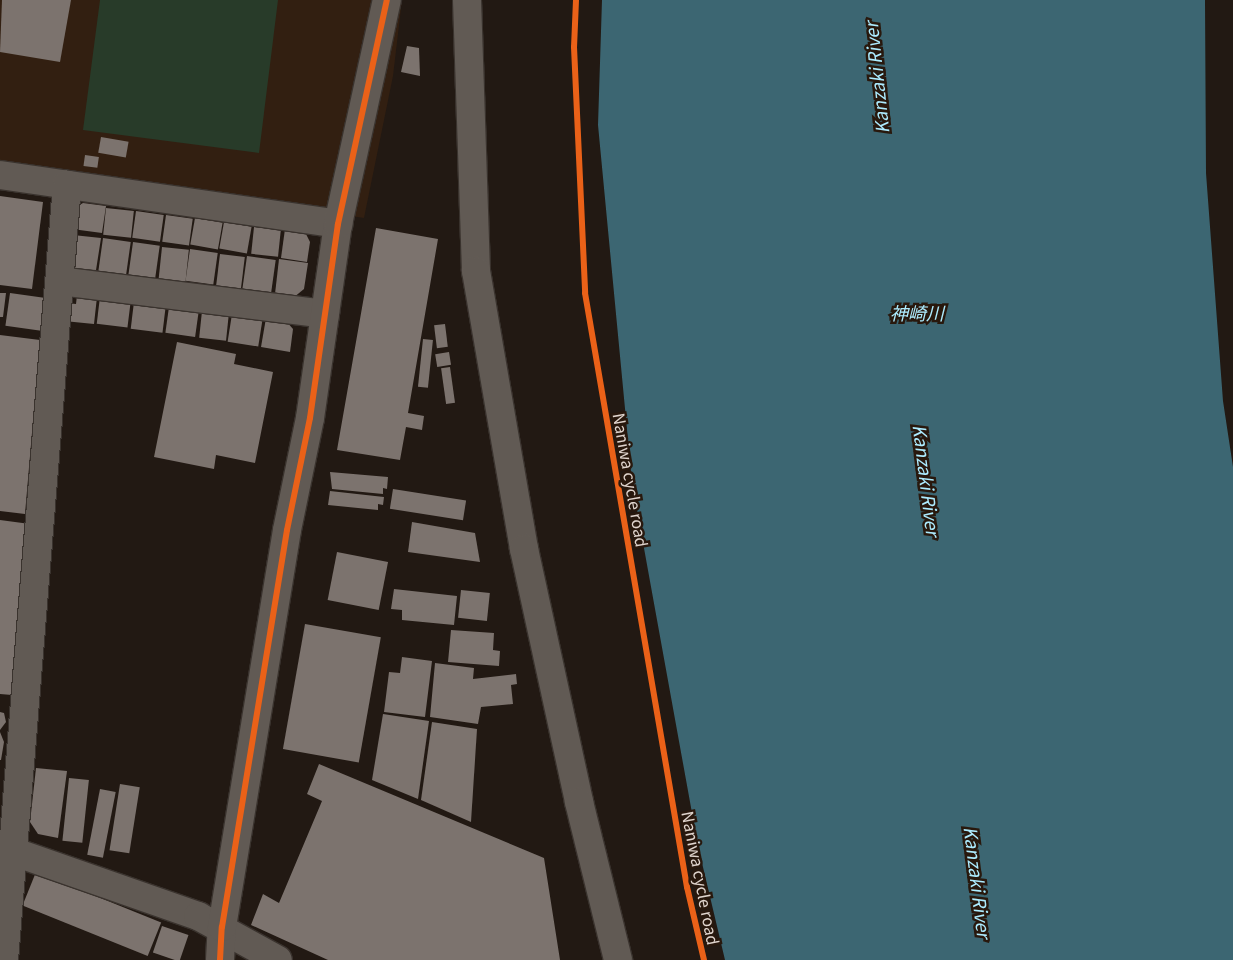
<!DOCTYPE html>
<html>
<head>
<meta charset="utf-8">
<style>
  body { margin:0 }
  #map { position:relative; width:1233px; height:960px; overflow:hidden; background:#221913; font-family:Georgia,"Noto Sans JP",serif }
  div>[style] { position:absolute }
  .built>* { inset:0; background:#321f11 }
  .green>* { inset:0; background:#283b29 }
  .water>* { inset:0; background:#3c6672 }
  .building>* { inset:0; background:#7c736e; transform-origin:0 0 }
  .roads { filter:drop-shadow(1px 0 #3a332e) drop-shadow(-1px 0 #3a332e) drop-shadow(0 1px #3a332e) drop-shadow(0 -1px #3a332e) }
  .minor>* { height:28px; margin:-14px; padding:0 14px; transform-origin:14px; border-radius:14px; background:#615a54 }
  .cycleway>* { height:6px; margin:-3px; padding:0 3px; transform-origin:3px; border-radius:3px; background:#ea6118 }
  span { translate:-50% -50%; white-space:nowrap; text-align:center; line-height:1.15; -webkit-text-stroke:5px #28180d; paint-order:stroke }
  .street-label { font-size:16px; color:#e0d5ce }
  .water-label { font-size:18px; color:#adecff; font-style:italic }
</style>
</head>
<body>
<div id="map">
  <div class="built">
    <div style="clip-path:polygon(0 0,402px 0,393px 76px,364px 218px,0 163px)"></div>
  </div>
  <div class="green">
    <div style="clip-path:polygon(100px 0,278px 0,259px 153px,83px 130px)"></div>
  </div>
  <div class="water">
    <div style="clip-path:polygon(602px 0,1205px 0,1206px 173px,1223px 401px,1233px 467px,1233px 960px,725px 960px,698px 846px,632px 482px,598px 125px)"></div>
  </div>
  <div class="building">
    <div style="clip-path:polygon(2px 0,71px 0,60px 62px,0 52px)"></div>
    <div style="clip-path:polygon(407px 46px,419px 48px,420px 76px,401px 72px)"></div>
    <div style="left:101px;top:137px;width:28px;height:16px;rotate:10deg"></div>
    <div style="left:85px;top:155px;width:14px;height:11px;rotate:8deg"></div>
    <div style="clip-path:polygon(0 196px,43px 202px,32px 289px,0 285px)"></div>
    <div style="clip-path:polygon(83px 203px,106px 206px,102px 233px,72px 229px,74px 208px)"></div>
    <div style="left:106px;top:208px;width:28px;height:27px;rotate:6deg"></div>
    <div style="left:136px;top:211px;width:28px;height:27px;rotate:8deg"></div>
    <div style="left:166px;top:215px;width:27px;height:27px;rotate:8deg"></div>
    <div style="left:195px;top:218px;width:28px;height:27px;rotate:10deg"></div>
    <div style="left:224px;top:222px;width:28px;height:27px;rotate:10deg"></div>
    <div style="left:254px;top:227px;width:27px;height:27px;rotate:6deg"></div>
    <div style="clip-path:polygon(376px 228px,438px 239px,408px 413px,424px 416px,422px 430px,406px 427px,400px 460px,337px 450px)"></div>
    <div style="clip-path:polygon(285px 229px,304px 230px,310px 242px,307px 262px,281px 258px)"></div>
    <div style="clip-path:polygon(73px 235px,101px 238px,96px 270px,76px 269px,69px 260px)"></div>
    <div style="left:103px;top:238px;width:28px;height:35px;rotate:8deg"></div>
    <div style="left:133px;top:242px;width:27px;height:34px;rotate:8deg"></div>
    <div style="left:162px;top:247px;width:27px;height:32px;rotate:6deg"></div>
    <div style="left:190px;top:249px;width:28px;height:32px;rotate:8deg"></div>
    <div style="left:220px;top:254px;width:25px;height:32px;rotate:7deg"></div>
    <div style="left:247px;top:256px;width:29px;height:33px;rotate:8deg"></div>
    <div style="clip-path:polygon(279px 259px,308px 263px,304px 289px,293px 298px,275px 294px)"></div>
    <div style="clip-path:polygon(0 293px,6px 293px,3px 317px,0 317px)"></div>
    <div style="left:10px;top:293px;width:36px;height:33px;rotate:8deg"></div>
    <div style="clip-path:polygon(77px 295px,97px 297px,94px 324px,64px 321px,67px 303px,76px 304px)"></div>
    <div style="left:100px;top:297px;width:31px;height:27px;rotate:7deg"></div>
    <div style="left:134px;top:302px;width:32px;height:27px;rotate:7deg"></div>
    <div style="left:169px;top:307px;width:30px;height:26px;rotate:8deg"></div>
    <div style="left:202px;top:311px;width:27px;height:27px;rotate:6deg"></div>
    <div style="left:232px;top:314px;width:31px;height:28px;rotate:9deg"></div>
    <div style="clip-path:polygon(266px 318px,286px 321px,293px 329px,290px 352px,261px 347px)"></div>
    <div style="left:445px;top:324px;width:23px;height:11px;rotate:83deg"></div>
    <div style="clip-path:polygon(0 335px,40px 340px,25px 514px,0 511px)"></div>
    <div style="left:423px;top:339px;width:10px;height:48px;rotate:6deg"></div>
    <div style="clip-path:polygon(177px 342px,236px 354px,234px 364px,273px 372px,255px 463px,216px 455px,214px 469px,154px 457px)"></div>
    <div style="left:449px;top:352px;width:13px;height:14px;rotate:81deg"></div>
    <div style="left:450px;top:367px;width:36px;height:9px;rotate:82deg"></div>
    <div style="clip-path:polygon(330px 472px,388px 477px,387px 489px,383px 488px,383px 494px,332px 489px)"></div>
    <div style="left:393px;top:489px;width:74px;height:20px;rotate:9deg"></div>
    <div style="clip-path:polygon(330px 491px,384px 497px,383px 505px,378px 504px,378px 510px,328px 505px)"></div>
    <div style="clip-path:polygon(0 520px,30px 524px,12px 695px,0 694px)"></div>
    <div style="clip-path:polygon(412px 522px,475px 533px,480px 562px,408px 552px)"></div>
    <div style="left:337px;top:552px;width:52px;height:49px;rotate:11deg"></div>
    <div style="clip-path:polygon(394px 589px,457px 596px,454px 625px,402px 620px,402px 610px,391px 609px)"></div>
    <div style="left:461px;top:590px;width:29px;height:28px;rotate:6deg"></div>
    <div style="left:305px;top:624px;width:77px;height:127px;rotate:10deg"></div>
    <div style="clip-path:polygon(451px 630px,494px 633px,493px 650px,500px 651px,499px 666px,448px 662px)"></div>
    <div style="clip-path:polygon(402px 657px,432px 661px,425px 717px,384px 712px,389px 672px,400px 673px)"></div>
    <div style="clip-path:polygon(435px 663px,474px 668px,473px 679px,516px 674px,517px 684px,511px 685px,513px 704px,481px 707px,478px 724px,430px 717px)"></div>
    <div style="clip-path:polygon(0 712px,4px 713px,6px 722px,0 730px)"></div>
    <div style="clip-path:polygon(383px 714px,429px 721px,418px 799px,372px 780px)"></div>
    <div style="clip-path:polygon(432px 722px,477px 729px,471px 822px,421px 800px)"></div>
    <div style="clip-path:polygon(0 732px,4px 742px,1px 760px,0 760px)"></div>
    <div style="clip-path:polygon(319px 764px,544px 858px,560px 960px,328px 960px,251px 925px,263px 894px,279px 903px,322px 801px,307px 794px)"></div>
    <div style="clip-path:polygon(36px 768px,67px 771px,58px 838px,38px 834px,30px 822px)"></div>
    <div style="left:69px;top:778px;width:20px;height:63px;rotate:6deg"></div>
    <div style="left:120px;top:784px;width:20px;height:67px;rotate:9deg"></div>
    <div style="left:100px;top:789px;width:16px;height:67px;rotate:11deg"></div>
    <div style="left:36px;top:872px;width:135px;height:36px;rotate:22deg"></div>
    <div style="left:162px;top:926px;width:28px;height:28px;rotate:19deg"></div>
  </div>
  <div class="roads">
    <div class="minor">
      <div style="left:467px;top:0;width:271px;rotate:88.1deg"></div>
      <div style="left:476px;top:271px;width:282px;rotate:80.2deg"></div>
      <div style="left:524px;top:549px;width:259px;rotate:77.7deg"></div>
      <div style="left:579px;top:802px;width:163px;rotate:76.1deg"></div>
      <div style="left:0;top:175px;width:342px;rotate:8.2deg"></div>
      <div style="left:60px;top:281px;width:267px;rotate:7.1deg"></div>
      <div style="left:0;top:847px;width:210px;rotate:19.2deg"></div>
      <div style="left:198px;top:916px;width:91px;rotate:28.8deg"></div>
      <div style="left:4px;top:960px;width:778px;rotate:-85.35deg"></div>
      <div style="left:220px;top:960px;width:33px;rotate:-87deg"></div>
      <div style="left:222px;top:927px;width:402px;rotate:-80.7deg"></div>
      <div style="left:287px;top:530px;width:114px;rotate:-78.4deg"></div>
      <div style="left:310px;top:418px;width:196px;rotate:-81.8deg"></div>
      <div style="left:338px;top:224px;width:229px;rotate:-77.7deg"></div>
    </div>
  </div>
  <div class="cycleway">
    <div style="left:576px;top:0;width:47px;rotate:92.4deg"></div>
    <div style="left:574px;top:47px;width:246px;rotate:87.4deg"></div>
    <div style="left:585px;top:293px;width:603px;rotate:80.26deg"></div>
    <div style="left:687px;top:887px;width:75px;rotate:76.9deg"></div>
    <div style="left:220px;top:960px;width:33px;rotate:-87deg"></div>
    <div style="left:222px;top:927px;width:402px;rotate:-80.7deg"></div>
    <div style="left:287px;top:530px;width:114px;rotate:-78.4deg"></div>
    <div style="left:310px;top:418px;width:196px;rotate:-81.8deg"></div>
    <div style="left:338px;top:224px;width:229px;rotate:-77.7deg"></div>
  </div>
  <div class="street-label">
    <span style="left:631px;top:480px;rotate:80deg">Naniwa cycle road</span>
    <span style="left:701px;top:878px;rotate:79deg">Naniwa cycle road</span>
  </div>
  <div class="water-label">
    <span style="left:876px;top:78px;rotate:-96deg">Kanzaki River</span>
    <span style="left:917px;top:312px">神崎川</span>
    <span style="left:927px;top:480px;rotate:83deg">Kanzaki River</span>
    <span style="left:978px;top:882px;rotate:83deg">Kanzaki River</span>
  </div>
</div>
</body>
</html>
